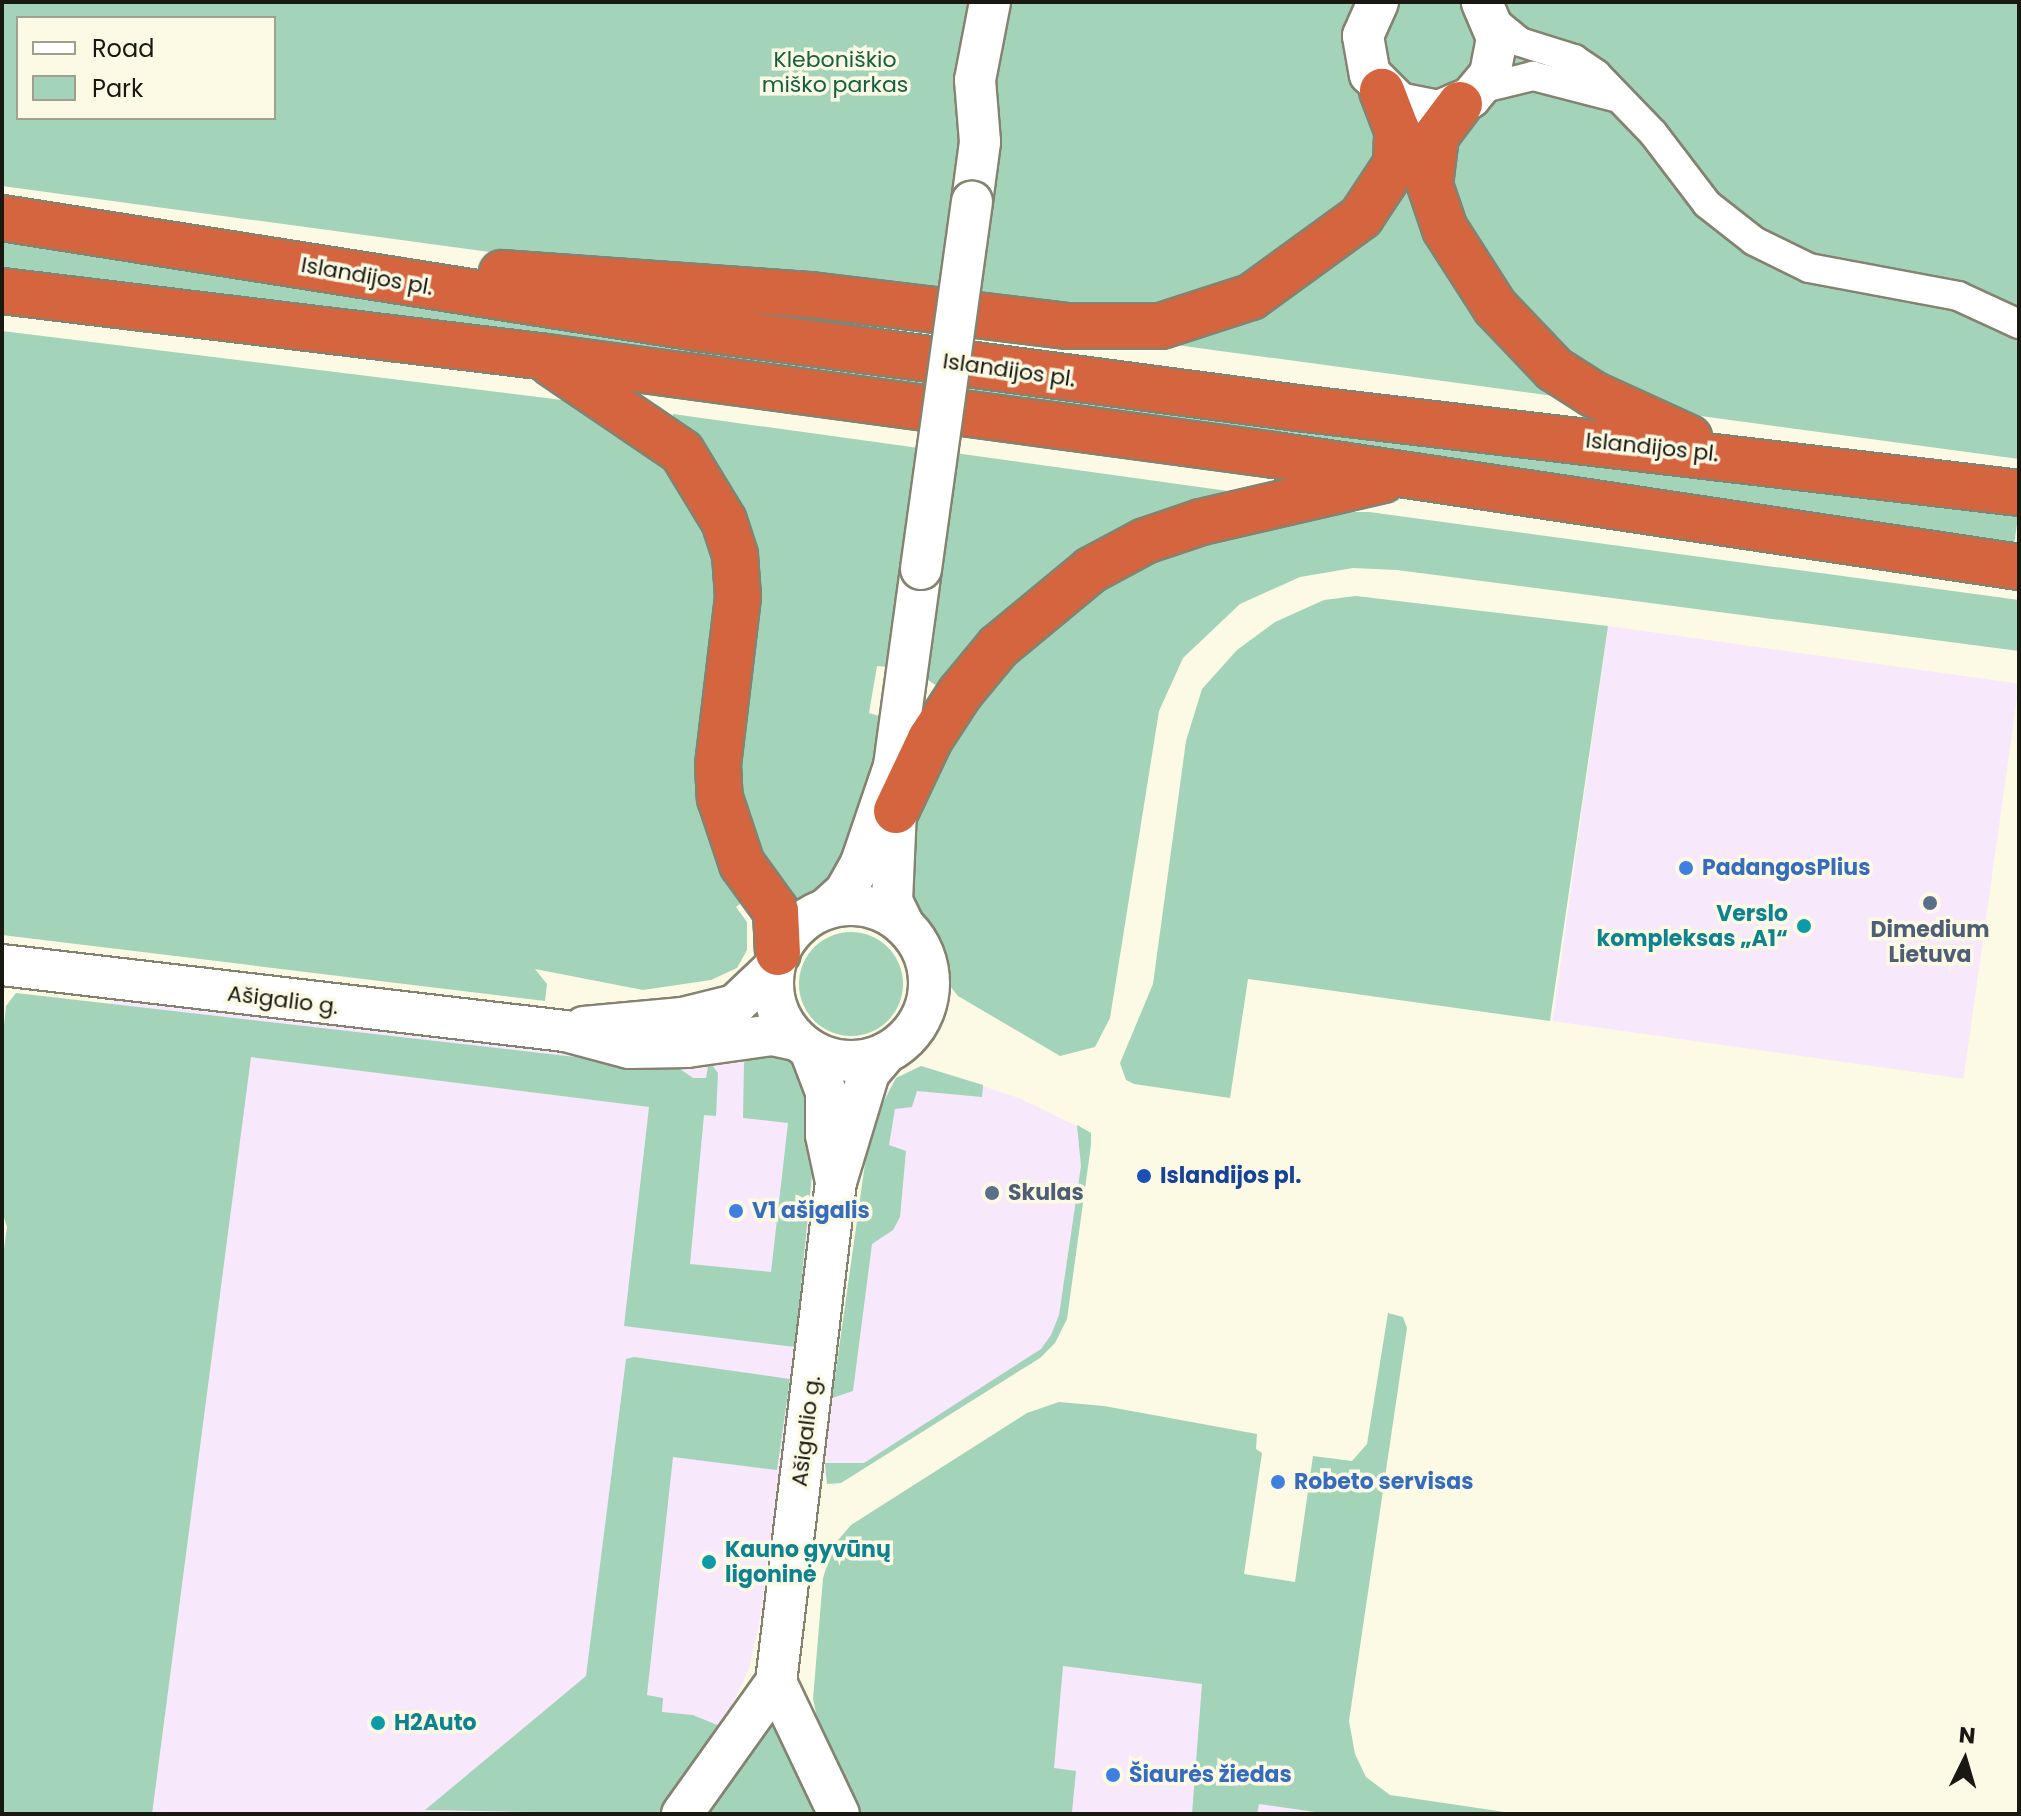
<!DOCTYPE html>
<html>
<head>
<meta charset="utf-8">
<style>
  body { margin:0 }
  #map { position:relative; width:2021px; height:1816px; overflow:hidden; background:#fcf9e5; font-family:Poppins,sans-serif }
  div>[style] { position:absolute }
  .commercial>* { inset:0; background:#f7e8fb; transform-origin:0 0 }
  .green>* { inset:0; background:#a3d4b9; transform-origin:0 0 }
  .round { border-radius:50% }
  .roads { filter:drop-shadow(2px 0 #858270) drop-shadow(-2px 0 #858270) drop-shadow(0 2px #858270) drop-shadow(0 -2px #858270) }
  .street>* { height:28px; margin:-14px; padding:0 14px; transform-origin:14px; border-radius:14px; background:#fff }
  .secondary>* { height:40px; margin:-20px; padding:0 20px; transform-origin:20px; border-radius:20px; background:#fff }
  .secondary>.ring { margin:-20px; padding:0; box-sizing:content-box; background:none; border:40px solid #fff; border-radius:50% }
  .highway>* { height:44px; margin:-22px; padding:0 22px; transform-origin:22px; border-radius:22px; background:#d5653f }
  .bridges { filter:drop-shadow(2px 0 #858270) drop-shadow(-2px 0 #858270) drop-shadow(0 2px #858270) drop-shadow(0 -2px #858270) }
  .secondary-bridge>* { height:40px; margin:-20px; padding:0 20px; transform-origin:20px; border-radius:20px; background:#fff }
  .dots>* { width:22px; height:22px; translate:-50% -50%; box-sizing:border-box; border:4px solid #fcf9e5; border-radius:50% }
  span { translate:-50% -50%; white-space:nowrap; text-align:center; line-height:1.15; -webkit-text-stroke:7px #fcf9e5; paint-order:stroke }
  .park-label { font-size:22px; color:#146141 }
  .street-label { font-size:22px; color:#191811 }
  .shop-label { font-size:22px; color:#366cbe; font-weight:700 }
  .left { translate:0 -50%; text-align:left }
  .culture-label { font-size:22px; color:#0d838f; font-weight:700 }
  .right { translate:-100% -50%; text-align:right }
  .service-label { font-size:22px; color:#4e5e75; font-weight:700 }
  .transit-label { font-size:22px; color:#164399; font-weight:700 }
  .frame { position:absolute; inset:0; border:4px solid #191811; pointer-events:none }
  .legend { position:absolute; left:16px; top:16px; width:260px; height:104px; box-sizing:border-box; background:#fcf9e5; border:2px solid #a19f90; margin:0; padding:10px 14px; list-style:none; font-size:24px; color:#191811 }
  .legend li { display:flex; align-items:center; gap:16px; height:40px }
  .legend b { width:40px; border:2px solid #a19f90 }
  .north { position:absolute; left:1925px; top:1720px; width:80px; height:80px; -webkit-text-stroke:6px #fcf9e5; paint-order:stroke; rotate:5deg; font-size:22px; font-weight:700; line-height:32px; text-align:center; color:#191811 }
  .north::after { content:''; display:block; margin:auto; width:28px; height:36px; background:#191811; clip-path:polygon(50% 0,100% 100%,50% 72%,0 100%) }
</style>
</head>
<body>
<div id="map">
  <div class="commercial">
    <div style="left:1608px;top:626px;width:415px;height:399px;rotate:8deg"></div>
    <div style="clip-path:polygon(112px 994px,754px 1048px,815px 1144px,804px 1279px,760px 1619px,749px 1669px,722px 1727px,659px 1814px,61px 1814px,102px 1089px)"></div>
    <div style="clip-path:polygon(921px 1066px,1019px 1098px,1091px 1133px,1067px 1319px,1055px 1343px,1040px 1358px,833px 1486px,824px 1474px,832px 1398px,879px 1103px,896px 1078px)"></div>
    <div style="clip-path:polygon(1041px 1639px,1233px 1662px,1221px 1786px,1424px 1814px,1013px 1814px)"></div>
  </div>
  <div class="green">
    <div style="clip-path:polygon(evenodd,2px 2px,2019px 2px,2019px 459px,2px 186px,2px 2px,18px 18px,274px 18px,274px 118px,18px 118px,18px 18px)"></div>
    <div style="left:2px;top:232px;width:2036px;height:43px;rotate:8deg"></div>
    <div style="clip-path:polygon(2px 331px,562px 400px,612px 418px,666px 453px,721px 558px,748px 898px,736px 907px,747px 922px,747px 950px,737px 968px,711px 980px,643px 990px,535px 969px,547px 984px,545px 1001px,2px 935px)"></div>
    <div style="clip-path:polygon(673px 414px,1228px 491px,1228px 501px,949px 683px,937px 686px,928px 680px,928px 671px,877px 666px,869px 713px,883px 717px,873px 783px,830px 890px,795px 905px,767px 873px,734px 786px,754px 602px,673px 424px)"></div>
    <div style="clip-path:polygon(1302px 512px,1369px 512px,2019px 600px,2019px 651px,1397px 570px,1353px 568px,1300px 577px,1240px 604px,1183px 658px,1159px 711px,1110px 1018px,1095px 1047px,1060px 1056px,958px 996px,945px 980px,933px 935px,906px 897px,913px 823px,937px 758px,1023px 643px,1152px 554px)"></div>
    <div style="clip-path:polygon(1356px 596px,1608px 626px,1550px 1021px,1248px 979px,1230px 1098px,1134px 1084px,1126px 1080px,1120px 1063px,1153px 984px,1186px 741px,1202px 689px,1237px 650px,1275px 622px,1324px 600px)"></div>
    <div class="round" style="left:799px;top:932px;width:104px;height:104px"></div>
    <div style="clip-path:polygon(16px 993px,680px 1069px,693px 1078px,706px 1078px,709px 1061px,718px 1073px,716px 1116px,704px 1115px,690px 1264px,771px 1272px,788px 1123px,743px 1118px,744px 1063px,748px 1055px,773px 1047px,800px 1063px,815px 1144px,795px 1347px,624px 1326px,649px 1107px,251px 1057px,152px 1814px,2px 1814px,2px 1263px,7px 1227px,2px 1211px,2px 1045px,6px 1006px)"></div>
    <div style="clip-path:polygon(921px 1066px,983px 1085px,982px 1097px,917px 1091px,912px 1107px,895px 1109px,889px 1145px,906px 1151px,900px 1217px,893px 1230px,872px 1244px,853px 1391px,832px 1398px,870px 1128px,896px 1078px)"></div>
    <div style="clip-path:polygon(1077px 1125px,1091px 1133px,1091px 1145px,1067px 1319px,1055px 1343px,1040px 1358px,841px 1483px,827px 1484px,825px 1463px,864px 1463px,1041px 1349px,1051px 1335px,1059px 1315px,1081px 1166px)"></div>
    <div style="clip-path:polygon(1388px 1313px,1403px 1317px,1407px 1328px,1349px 1721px,1355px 1754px,1366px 1777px,1390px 1795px,1518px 1814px,1329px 1814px,1259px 1804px,1257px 1814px,1192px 1814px,1202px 1684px,1063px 1666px,1054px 1768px,1076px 1771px,1072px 1812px,1083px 1814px,858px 1814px,825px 1754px,813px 1699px,823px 1578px,833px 1546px,851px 1525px,1027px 1413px,1059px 1402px,1104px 1406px,1257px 1434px,1256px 1449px,1262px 1453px,1244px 1574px,1295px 1582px,1313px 1456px,1352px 1461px,1367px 1444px)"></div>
    <div style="clip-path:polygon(634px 1357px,790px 1379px,777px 1470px,673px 1457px,647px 1695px,663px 1698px,662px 1712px,693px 1715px,722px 1727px,687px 1785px,659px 1814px,425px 1810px,586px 1676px,626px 1359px)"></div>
    <div style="clip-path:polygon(773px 1708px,820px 1814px,703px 1814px)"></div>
  </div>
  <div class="roads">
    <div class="street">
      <div style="left:1493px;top:20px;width:35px;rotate:39deg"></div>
      <div style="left:1520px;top:42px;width:57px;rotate:17.5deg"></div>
      <div style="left:1574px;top:59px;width:27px;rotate:34deg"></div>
      <div style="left:1596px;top:74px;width:82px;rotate:46deg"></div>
      <div style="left:1653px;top:133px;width:89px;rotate:52.7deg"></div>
      <div style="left:1707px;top:204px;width:60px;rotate:38.2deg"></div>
      <div style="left:1754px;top:241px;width:61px;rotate:26.1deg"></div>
      <div style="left:1809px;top:268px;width:152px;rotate:10.6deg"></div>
      <div style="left:1958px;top:296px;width:67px;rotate:24.7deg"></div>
      <div style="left:1480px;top:89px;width:55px;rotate:-13.8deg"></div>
      <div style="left:1533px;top:76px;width:88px;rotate:14.5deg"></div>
    </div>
    <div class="secondary">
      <div style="left:1378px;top:2px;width:37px;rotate:114deg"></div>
      <div style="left:1363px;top:36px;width:39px;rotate:80deg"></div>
      <div style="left:1370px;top:74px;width:41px;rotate:45deg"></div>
      <div style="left:1399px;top:103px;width:41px;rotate:11.3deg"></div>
      <div style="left:1439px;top:111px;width:34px;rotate:-23deg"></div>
      <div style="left:1470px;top:98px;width:31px;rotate:-50deg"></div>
      <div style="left:1490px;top:74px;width:37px;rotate:-79deg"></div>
      <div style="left:1497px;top:38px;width:39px;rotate:-113deg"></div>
      <div style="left:972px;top:202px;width:61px;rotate:-82.4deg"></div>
      <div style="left:980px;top:142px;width:62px;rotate:-94.6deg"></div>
      <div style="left:975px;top:80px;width:79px;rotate:-79.1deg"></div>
      <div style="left:896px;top:810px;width:91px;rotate:92.5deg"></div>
      <div style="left:892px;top:901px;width:25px;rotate:64deg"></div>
      <div class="ring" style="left:773px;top:905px;width:116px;height:116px"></div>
      <div style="left:827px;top:908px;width:24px;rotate:-42deg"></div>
      <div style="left:845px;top:892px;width:33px;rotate:-61deg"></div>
      <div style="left:861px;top:863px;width:102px;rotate:-71.2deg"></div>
      <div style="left:894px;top:766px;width:199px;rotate:-82.2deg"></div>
      <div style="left:2px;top:965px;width:567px;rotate:6.69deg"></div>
      <div style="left:565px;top:1031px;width:66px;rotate:14.9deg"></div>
      <div style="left:629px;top:1048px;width:58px;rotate:-1deg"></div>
      <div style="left:687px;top:1047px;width:86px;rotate:-8deg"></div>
      <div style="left:772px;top:1035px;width:25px;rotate:12deg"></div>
      <div style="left:584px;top:1027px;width:99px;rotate:-5.2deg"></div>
      <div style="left:683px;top:1018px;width:54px;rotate:-14deg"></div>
      <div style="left:735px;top:1005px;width:52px;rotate:-43.5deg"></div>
      <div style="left:810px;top:1050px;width:45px;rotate:69.1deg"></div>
      <div style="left:826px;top:1092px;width:43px;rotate:90deg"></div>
      <div style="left:826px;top:1135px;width:48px;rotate:78deg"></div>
      <div style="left:776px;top:1682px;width:146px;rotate:64.5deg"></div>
      <div style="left:682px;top:1814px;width:162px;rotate:-54.5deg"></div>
      <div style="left:776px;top:1682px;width:504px;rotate:-83.16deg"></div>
      <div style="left:836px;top:1182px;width:114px;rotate:-73.2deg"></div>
      <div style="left:869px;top:1073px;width:26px;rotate:-50deg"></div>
    </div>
    <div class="highway">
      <div style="left:1460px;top:104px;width:40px;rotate:127deg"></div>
      <div style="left:1436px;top:136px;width:49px;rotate:97deg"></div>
      <div style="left:1430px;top:185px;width:46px;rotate:71.2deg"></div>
      <div style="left:1445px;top:229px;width:93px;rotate:57.3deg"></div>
      <div style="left:1495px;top:307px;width:86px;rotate:46.4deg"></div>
      <div style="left:1554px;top:369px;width:46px;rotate:32.7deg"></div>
      <div style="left:1593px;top:394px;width:106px;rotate:24.6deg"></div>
      <div style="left:2px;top:218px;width:704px;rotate:8.99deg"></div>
      <div style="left:697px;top:328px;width:605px;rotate:7.59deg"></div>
      <div style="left:1297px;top:408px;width:727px;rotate:6.71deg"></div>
      <div style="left:502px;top:273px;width:310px;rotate:4.1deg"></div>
      <div style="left:811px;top:295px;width:259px;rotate:6.9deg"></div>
      <div style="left:1068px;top:326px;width:93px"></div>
      <div style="left:1161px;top:326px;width:95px;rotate:-17.9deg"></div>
      <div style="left:1251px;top:297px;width:136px;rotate:-36deg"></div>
      <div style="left:1361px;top:217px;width:64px;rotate:-56.6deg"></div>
      <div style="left:1396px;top:164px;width:34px;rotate:-88deg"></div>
      <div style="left:1397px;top:130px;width:42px;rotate:-111deg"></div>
      <div style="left:2px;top:291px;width:541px;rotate:6.9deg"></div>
      <div style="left:539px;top:356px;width:742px;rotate:7.67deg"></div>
      <div style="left:1274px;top:455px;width:753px;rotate:8.55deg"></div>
      <div style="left:551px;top:363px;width:158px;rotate:34.2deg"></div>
      <div style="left:682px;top:452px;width:81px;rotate:58.7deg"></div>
      <div style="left:724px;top:521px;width:36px;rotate:72deg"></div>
      <div style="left:735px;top:555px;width:42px;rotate:85.9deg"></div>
      <div style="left:738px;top:597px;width:169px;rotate:96.8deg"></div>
      <div style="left:718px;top:765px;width:33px;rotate:87deg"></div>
      <div style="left:720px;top:798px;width:70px;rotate:71.6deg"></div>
      <div style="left:742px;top:864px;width:58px;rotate:54.1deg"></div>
      <div style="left:776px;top:911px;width:42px;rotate:87.3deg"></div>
      <div style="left:896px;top:811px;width:80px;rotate:-64.7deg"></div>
      <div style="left:930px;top:739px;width:55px;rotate:-56.9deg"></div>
      <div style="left:960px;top:693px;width:60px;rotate:-50.4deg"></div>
      <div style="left:998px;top:647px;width:121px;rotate:-39.6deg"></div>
      <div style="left:1091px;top:570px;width:61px;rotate:-28.2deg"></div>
      <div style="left:1145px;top:541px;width:59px;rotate:-18.7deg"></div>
      <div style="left:1201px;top:522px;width:187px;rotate:-13deg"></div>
    </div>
  </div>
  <div class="bridges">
    <div class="secondary-bridge">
      <div style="left:921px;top:569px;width:371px;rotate:-82.1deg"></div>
    </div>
  </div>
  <div class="dots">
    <div style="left:1686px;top:868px;background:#3f7fe0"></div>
    <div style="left:1930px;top:903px;background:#5c6f8a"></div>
    <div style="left:1804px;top:926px;background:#0f9aa8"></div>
    <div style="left:1144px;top:1176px;background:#1a4fb4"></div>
    <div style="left:992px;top:1193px;background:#5c6f8a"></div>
    <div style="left:736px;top:1211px;background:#3f7fe0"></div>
    <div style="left:1278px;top:1482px;background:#3f7fe0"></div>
    <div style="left:709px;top:1562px;background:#0f9aa8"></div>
    <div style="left:378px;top:1723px;background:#0f9aa8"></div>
    <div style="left:1113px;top:1775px;background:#3f7fe0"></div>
  </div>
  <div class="park-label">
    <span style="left:835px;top:72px">Kleboniškio<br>miško parkas</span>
  </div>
  <div class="street-label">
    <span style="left:367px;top:276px;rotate:10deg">Islandijos pl.</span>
    <span style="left:1009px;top:370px;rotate:8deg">Islandijos pl.</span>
    <span style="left:1652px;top:447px;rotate:6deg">Islandijos pl.</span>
    <span style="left:283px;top:1000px;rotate:7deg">Ašigalio g.</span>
    <span style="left:806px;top:1431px;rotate:-83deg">Ašigalio g.</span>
  </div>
  <div class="shop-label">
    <span class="left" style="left:1702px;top:868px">PadangosPlius</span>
    <span class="left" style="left:752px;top:1211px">V1 ašigalis</span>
    <span class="left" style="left:1294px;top:1482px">Robeto servisas</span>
    <span class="left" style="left:1129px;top:1775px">Šiaurės žiedas</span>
  </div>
  <div class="culture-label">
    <span class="right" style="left:1788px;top:926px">Verslo<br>kompleksas „A1“</span>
    <span class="left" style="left:725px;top:1562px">Kauno gyvūnų<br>ligoninė</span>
    <span class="left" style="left:394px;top:1723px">H2Auto</span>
  </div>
  <div class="service-label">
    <span style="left:1930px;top:942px">Dimedium<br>Lietuva</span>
    <span class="left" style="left:1008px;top:1193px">Skulas</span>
  </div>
  <div class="transit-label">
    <span class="left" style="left:1160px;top:1176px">Islandijos pl.</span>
  </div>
  <div class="frame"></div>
  <ul class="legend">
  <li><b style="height:10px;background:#fff"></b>Road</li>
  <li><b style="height:22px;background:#a3d4b9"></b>Park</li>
  </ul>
  <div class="north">N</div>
</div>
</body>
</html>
